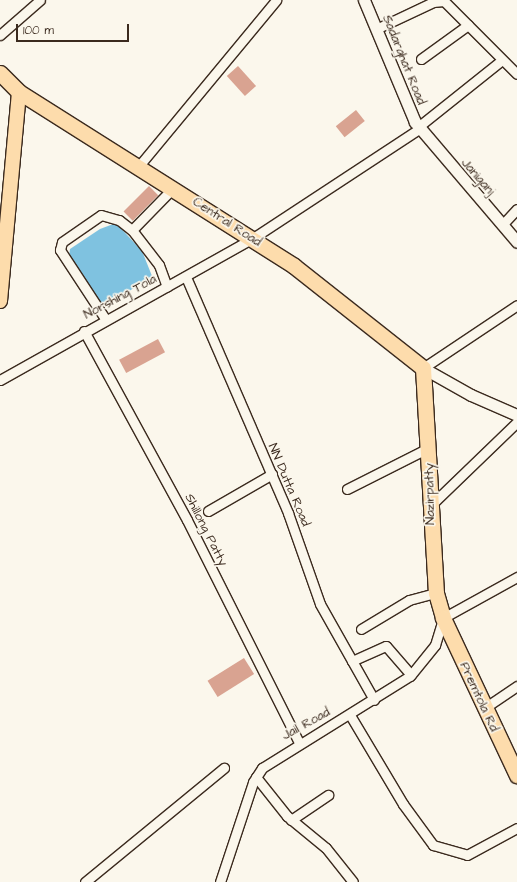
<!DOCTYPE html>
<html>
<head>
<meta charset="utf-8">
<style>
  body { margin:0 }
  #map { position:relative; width:517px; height:882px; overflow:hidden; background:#fbf7ec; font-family:"Architects Daughter",sans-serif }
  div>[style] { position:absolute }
  .water>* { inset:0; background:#7fc2e0 }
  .building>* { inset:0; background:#d9a391; transform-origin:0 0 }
  .roads { filter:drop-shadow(1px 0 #3b2a1e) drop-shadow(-1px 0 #3b2a1e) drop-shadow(0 1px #3b2a1e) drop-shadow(0 -1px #3b2a1e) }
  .minor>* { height:9px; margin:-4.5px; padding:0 4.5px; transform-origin:4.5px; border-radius:4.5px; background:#fbf7ec }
  .tertiary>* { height:11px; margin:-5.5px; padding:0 5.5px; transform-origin:5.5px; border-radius:5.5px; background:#fbf7ec }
  .primary>* { height:14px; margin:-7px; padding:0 7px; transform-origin:7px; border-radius:7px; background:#fddcac }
  .trunk>* { height:15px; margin:-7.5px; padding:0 7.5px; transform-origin:7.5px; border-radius:7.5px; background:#fddcac }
  span { translate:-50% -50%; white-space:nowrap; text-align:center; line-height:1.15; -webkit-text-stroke:3.5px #fbf7ec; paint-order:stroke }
  .street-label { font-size:13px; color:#3b2a1e }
  .scale { position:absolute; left:16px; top:24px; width:113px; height:18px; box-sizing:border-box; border:2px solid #3b2a1e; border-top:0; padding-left:5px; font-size:12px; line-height:14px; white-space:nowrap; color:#3b2a1e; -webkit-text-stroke:3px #fbf7ec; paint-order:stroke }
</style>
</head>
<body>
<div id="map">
  <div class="water">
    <div style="clip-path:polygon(116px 223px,142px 251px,152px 276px,108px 305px,101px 303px,69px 257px,70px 249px,100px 229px)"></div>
  </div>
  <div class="building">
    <div style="left:238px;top:66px;width:27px;height:15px;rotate:48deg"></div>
    <div style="left:356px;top:110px;width:14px;height:26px;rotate:51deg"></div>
    <div style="left:149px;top:186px;width:13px;height:36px;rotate:45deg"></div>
    <div style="left:158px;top:339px;width:15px;height:44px;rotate:62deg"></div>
    <div style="left:244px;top:658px;width:19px;height:43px;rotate:58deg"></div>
  </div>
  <div class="roads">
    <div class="minor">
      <div style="left:376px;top:29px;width:63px;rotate:-25.3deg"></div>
      <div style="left:433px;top:2px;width:11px;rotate:-5deg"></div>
      <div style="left:444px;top:1px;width:103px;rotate:45deg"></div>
      <div style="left:0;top:35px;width:53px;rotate:-41.2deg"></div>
      <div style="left:421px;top:59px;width:58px;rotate:-35.9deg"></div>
      <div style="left:418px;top:127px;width:107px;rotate:-38.6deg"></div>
      <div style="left:138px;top:167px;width:217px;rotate:-50.4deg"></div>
      <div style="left:502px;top:225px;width:22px;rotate:-47deg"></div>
      <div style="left:132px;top:230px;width:59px;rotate:-45.7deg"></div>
      <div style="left:186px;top:277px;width:257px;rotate:66.6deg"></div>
      <div style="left:288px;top:513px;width:96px;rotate:70.6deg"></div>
      <div style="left:320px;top:604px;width:110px;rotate:60.6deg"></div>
      <div style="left:106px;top:320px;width:84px;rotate:-123.3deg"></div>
      <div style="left:60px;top:250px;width:8px;rotate:-76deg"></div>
      <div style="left:62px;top:242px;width:47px;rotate:-34.7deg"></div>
      <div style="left:101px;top:215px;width:19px;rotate:16deg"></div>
      <div style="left:119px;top:220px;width:16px;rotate:38deg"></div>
      <div style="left:132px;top:230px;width:44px;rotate:52.4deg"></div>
      <div style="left:159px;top:265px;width:23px;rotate:70deg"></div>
      <div style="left:84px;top:331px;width:215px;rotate:61.4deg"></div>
      <div style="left:187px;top:520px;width:250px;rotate:63.3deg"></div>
      <div style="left:423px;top:368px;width:113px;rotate:-33.8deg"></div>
      <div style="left:0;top:380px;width:290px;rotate:-29.3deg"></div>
      <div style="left:253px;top:238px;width:199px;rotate:-33.3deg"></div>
      <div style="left:347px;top:489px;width:91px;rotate:-26.8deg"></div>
      <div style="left:430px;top:506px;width:121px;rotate:-44deg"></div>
      <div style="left:208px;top:511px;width:74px;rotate:-30deg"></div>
      <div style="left:361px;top:629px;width:56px;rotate:-31.1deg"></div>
      <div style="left:409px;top:600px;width:28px;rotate:-15deg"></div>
      <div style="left:352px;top:661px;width:37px;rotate:-24deg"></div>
      <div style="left:386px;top:646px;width:38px;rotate:49deg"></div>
      <div style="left:483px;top:709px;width:41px;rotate:-34.1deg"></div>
      <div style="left:350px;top:715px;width:104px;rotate:59.2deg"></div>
      <div style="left:403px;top:804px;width:51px;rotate:53.8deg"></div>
      <div style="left:433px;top:845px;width:35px;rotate:16deg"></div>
      <div style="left:467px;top:855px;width:57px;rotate:-28.4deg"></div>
      <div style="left:256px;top:777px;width:50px;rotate:51.5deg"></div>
      <div style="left:287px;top:816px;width:50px;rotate:39.4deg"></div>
      <div style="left:326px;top:848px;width:43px;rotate:51.5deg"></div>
      <div style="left:291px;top:820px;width:45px;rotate:-34deg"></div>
      <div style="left:85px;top:882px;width:180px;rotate:-39.4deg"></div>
      <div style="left:220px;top:882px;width:105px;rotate:-71.7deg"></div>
      <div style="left:253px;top:782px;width:17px;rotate:-57deg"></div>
      <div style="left:262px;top:768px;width:174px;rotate:-31.9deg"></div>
      <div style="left:410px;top:676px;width:40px;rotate:-51deg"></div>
      <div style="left:435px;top:645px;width:28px;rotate:-73deg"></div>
      <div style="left:443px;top:618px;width:85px;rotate:-29deg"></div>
    </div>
    <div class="tertiary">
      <div style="left:364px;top:0;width:132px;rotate:67.3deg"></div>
      <div style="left:415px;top:122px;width:157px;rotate:49.6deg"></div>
      <div style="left:423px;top:368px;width:55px;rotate:29.4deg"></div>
      <div style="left:471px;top:395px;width:50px;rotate:23.5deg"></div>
    </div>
    <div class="primary">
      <div style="left:0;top:301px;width:210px;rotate:-84.8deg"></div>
    </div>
    <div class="trunk">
      <div style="left:0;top:73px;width:27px;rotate:45deg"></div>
      <div style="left:19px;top:92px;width:325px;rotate:32.3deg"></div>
      <div style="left:294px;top:266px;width:164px;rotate:38.3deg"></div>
      <div style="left:423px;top:368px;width:225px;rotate:86.7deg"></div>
      <div style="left:436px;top:593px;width:26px;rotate:74deg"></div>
      <div style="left:443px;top:618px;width:174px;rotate:64.8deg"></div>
    </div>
  </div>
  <div class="street-label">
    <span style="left:404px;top:60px;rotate:68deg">Sadarghat Road</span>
    <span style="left:478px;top:177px;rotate:49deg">Janiganj</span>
    <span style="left:227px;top:222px;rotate:33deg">Central Road</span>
    <span style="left:120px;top:297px;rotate:-28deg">Norshing Tola</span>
    <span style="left:289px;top:485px;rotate:67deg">NN Dutta Road</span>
    <span style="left:430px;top:494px;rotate:-91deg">Nazirpatty</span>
    <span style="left:206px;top:530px;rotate:63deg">Shillong Patty</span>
    <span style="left:479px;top:697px;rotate:65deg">Premtola Rd</span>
    <span style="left:306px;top:724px;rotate:-29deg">Jail Road</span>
  </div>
  <div class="scale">100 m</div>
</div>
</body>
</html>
